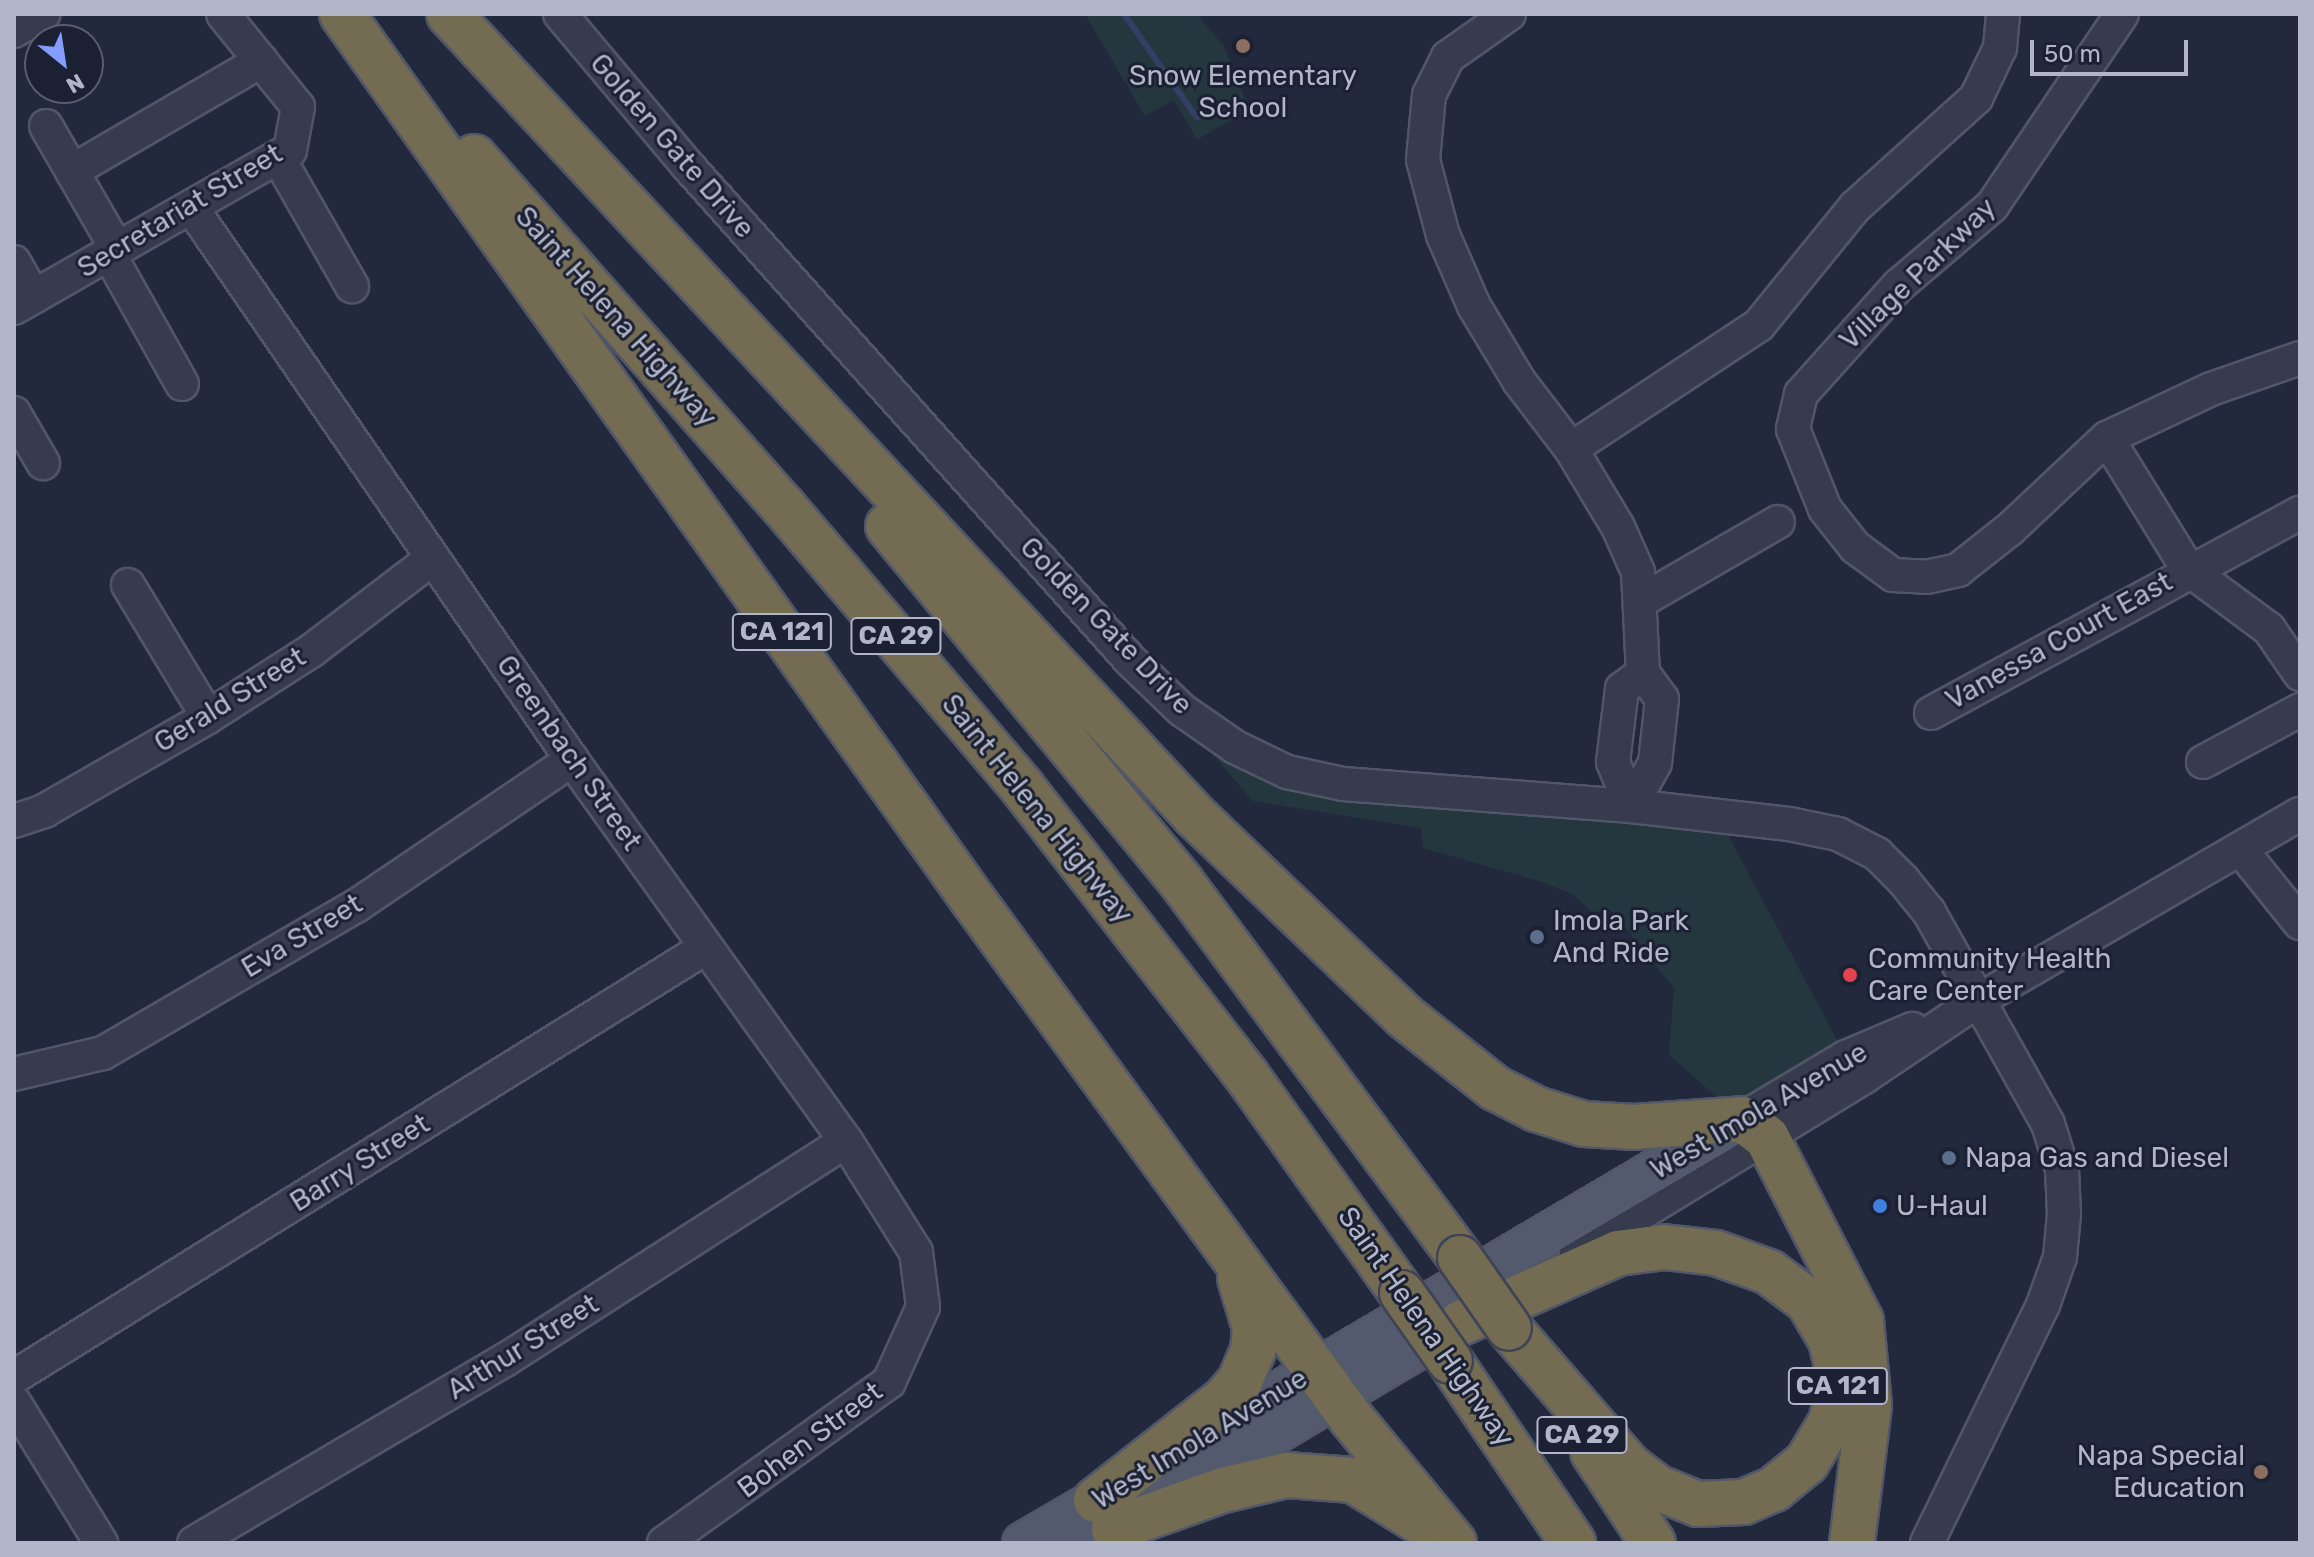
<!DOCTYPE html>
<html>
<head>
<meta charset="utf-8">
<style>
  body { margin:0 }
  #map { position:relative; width:2314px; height:1557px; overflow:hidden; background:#22293d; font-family:Rubik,sans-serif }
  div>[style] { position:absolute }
  .green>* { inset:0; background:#24373e }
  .stream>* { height:6px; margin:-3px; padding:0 3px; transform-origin:3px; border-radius:3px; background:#333f64 }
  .roads { filter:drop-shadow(2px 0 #515668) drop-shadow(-2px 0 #515668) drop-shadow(0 2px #515668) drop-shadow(0 -2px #515668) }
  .minor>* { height:32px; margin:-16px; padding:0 16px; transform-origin:16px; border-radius:16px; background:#363c4d }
  .major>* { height:40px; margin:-20px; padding:0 20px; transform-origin:20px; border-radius:20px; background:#545a6e }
  .highway>* { height:44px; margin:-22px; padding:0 22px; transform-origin:22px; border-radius:22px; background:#746c52 }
  .bridges { filter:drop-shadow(2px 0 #3e4355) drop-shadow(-2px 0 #3e4355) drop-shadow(0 2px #3e4355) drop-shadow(0 -2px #3e4355) }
  .highway-bridge>* { height:44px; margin:-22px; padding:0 22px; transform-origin:22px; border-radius:22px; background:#746c52 }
  .dots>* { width:22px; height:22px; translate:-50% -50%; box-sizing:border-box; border:4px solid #1b2132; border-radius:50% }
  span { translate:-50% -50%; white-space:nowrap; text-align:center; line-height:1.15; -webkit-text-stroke:6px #1b2132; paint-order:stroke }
  .shield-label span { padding:2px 6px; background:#1b2132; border:2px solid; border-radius:6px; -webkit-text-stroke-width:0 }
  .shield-label { font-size:26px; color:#b1b6c9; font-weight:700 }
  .poi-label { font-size:28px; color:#b1b6c9 }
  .left { translate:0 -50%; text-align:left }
  .right { translate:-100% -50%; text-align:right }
  .street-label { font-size:28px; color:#b1b6c9 }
  .frame { position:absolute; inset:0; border:16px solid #b1b6c9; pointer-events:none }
  .north { position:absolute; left:24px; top:24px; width:80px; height:80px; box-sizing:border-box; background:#1b2132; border:2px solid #575d6e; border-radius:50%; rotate:150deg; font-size:22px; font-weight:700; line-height:32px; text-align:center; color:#b1b6c9 }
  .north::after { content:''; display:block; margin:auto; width:28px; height:36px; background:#829dfd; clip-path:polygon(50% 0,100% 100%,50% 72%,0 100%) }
  .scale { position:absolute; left:2030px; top:40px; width:158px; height:36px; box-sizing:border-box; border:4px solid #b1b6c9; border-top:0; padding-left:10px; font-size:24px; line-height:28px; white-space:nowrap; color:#b1b6c9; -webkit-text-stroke:6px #1b2132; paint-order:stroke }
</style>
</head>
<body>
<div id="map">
  <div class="green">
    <div style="clip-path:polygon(1085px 14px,1196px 14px,1224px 46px,1249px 109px,1197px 140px,1174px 100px,1145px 116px)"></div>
    <div style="clip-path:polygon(1131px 661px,1287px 772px,1718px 816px,1846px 1057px,1742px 1119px,1669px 1055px,1674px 988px,1612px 911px,1592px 912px,1572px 894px,1539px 881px,1423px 848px,1421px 828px,1253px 801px)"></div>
  </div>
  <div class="stream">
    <div style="left:1124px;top:14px;width:127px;rotate:54.9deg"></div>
  </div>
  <div class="roads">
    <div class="minor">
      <div style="left:560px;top:14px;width:199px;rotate:49.9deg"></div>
      <div style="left:688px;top:166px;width:664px;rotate:48.17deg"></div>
      <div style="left:1131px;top:661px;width:71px;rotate:43.9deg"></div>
      <div style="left:1182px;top:710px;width:65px;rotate:34.9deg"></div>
      <div style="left:1235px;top:747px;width:58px;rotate:25.7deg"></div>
      <div style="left:1287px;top:772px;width:57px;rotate:12.1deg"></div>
      <div style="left:1343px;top:784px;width:289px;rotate:4.4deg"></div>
      <div style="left:1631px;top:806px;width:159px;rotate:6.5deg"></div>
      <div style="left:1789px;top:824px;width:50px;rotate:11.5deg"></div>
      <div style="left:1838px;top:834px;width:44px;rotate:27.1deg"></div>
      <div style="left:1877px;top:854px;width:37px;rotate:45deg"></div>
      <div style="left:1903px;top:880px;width:41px;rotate:50.9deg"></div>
      <div style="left:1929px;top:912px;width:243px;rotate:60.7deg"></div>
      <div style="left:2048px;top:1124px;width:47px;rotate:72.7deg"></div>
      <div style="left:2062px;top:1169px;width:45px;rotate:87.5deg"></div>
      <div style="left:2064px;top:1214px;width:43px;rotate:95.3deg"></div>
      <div style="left:2060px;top:1257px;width:51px;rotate:109.5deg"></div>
      <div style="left:2043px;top:1305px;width:265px;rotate:116deg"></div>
      <div style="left:1509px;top:14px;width:75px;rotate:144.8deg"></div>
      <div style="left:1448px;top:57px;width:42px;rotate:116.6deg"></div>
      <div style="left:1429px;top:95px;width:65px;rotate:95.3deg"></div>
      <div style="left:1423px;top:160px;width:78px;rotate:75.1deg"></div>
      <div style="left:1443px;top:235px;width:77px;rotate:66.4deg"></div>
      <div style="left:1474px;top:306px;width:87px;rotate:59deg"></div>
      <div style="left:1519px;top:381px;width:86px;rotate:52.6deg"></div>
      <div style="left:1571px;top:449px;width:225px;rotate:-33.4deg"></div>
      <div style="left:1759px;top:325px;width:152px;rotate:-50.9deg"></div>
      <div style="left:1855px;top:207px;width:163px;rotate:-42deg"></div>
      <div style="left:1976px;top:98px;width:55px;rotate:-64.4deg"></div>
      <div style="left:2000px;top:48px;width:34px;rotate:-85deg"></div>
      <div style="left:2122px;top:14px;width:232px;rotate:124.1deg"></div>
      <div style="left:1992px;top:206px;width:123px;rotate:139.6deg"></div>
      <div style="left:1898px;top:286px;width:145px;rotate:131.9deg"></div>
      <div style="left:1801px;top:394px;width:36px;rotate:103deg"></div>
      <div style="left:1793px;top:429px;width:86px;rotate:68.2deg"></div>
      <div style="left:1825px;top:509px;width:48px;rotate:51.7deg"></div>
      <div style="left:1855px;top:547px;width:47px;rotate:36.4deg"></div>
      <div style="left:1893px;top:575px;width:33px;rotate:3deg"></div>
      <div style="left:1926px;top:577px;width:33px;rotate:-12deg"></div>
      <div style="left:1958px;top:570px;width:66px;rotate:-38.3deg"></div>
      <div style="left:2010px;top:529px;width:133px;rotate:-43.2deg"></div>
      <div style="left:2107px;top:438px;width:115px;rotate:-25.2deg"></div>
      <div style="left:2211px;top:389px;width:94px;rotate:-19.2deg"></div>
      <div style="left:14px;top:31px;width:34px;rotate:-30deg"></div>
      <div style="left:46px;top:126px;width:142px;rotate:60deg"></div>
      <div style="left:278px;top:157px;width:149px;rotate:60.2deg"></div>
      <div style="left:72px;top:171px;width:219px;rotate:-30.2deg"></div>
      <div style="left:191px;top:207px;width:672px;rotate:55.43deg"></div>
      <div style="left:572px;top:760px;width:469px;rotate:54.3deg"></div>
      <div style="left:846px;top:1141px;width:131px;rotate:57.8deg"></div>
      <div style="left:916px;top:1252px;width:55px;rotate:82.7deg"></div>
      <div style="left:923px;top:1307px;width:82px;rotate:114.4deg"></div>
      <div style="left:889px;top:1382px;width:277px;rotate:144.4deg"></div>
      <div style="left:109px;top:254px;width:149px;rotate:60.7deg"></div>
      <div style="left:14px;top:262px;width:40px;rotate:60.3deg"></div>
      <div style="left:14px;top:308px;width:318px;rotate:-29.8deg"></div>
      <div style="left:290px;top:150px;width:44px;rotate:-79.5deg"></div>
      <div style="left:298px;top:107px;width:119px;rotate:-128.9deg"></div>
      <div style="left:14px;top:413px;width:58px;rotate:59.9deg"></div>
      <div style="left:2107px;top:438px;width:154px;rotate:58.3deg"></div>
      <div style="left:2188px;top:569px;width:101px;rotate:36.5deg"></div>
      <div style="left:2269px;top:629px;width:55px;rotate:55.4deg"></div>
      <div style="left:1571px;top:449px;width:91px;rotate:58.9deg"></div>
      <div style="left:1618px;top:527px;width:49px;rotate:66deg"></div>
      <div style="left:1638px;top:572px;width:101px;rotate:87.2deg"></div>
      <div style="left:1643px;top:673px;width:32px;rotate:54deg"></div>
      <div style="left:1662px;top:699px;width:64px;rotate:96.2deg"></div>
      <div style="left:1655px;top:763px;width:49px;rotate:119.2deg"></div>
      <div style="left:128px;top:585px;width:154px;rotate:58.8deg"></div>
      <div style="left:1641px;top:601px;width:158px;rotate:-30deg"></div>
      <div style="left:1931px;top:713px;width:420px;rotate:-28.5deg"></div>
      <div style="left:2203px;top:762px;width:110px;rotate:-28.2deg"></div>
      <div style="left:1631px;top:806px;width:48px;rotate:-112.2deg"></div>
      <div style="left:1613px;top:762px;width:74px;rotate:-83deg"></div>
      <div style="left:1622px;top:689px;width:26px;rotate:-37deg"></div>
      <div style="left:14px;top:821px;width:32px;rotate:-18deg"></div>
      <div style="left:44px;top:811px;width:189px;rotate:-29.8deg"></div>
      <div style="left:208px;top:717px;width:122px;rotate:-32.7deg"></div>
      <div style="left:311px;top:651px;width:153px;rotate:-37.3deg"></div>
      <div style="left:2241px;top:850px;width:94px;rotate:51.1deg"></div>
      <div style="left:14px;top:1074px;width:91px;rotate:-13.3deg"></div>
      <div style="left:103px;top:1053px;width:293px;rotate:-30.2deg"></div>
      <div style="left:356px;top:906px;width:261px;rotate:-34.1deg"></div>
      <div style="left:1742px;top:1119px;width:121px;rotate:-30.8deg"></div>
      <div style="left:1846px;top:1057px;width:72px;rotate:-23deg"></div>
      <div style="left:1576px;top:1253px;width:338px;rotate:-31.4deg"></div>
      <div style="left:1864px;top:1077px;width:136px;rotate:-33.9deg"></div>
      <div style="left:1977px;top:1001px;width:373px;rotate:-30.1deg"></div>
      <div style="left:14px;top:1377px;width:813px;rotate:-31.83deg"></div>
      <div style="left:14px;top:1402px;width:166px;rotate:58.3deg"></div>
      <div style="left:194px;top:1543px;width:361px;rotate:-30.5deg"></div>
      <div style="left:505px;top:1360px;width:405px;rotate:-32.7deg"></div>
    </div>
    <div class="major">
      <div style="left:1191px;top:1444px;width:640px;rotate:-30.53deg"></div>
      <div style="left:1023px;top:1543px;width:119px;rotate:-30.2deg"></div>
      <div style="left:1090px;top:1543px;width:431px;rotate:-30.7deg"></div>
    </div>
    <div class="highway">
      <div style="left:342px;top:14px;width:1088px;rotate:54.54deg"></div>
      <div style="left:973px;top:900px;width:641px;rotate:53.88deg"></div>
      <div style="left:1351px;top:1418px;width:162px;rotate:50.5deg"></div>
      <div style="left:449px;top:14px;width:1094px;rotate:47.07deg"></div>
      <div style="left:1194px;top:815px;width:291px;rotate:43.7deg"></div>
      <div style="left:1404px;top:1016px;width:116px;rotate:38.4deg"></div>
      <div style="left:1495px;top:1088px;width:46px;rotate:27.1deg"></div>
      <div style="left:1536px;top:1109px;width:50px;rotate:17.4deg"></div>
      <div style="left:1584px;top:1124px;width:50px;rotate:3.4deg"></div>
      <div style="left:1634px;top:1127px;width:108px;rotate:-4.2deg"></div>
      <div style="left:1742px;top:1119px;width:31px;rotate:37deg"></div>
      <div style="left:1767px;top:1138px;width:206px;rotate:62.8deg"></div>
      <div style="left:1861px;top:1321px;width:85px;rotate:84.6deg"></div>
      <div style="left:1869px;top:1406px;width:138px;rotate:97.1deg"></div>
      <div style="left:474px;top:157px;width:466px;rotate:48.5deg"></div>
      <div style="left:783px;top:506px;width:369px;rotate:49.6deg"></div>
      <div style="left:1022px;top:787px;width:366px;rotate:52.1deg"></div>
      <div style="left:1247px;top:1076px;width:267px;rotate:54.5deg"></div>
      <div style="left:888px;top:526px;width:462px;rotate:50.5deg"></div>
      <div style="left:1182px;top:883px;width:467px;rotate:53.4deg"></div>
      <div style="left:1461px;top:1323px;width:172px;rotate:-24deg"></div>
      <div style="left:1618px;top:1253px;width:46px;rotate:-7.4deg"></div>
      <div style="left:1664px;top:1247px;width:52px;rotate:6.6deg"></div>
      <div style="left:1716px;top:1253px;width:56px;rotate:19.7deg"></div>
      <div style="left:1769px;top:1272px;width:49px;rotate:36.6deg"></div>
      <div style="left:1808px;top:1301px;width:45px;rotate:59.5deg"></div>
      <div style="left:1831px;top:1340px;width:36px;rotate:77deg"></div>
      <div style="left:1839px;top:1375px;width:27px;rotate:96deg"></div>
      <div style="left:1836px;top:1402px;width:21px;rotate:104deg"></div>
      <div style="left:1831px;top:1422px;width:47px;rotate:121deg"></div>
      <div style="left:1807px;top:1462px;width:43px;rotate:140.7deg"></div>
      <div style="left:1774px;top:1489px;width:33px;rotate:157deg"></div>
      <div style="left:1744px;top:1502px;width:46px;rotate:177.5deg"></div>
      <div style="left:1698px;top:1504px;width:43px;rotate:-158.2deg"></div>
      <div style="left:1658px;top:1488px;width:38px;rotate:-143deg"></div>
      <div style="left:1628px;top:1465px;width:181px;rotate:-131deg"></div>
      <div style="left:1450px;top:1361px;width:220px;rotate:55.9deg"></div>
      <div style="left:1593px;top:1452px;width:109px;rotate:56.6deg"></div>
      <div style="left:1096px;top:1500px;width:164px;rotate:-38.1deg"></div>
      <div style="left:1225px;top:1399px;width:23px;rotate:-50deg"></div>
      <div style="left:1240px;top:1381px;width:33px;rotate:-67deg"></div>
      <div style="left:1253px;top:1351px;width:23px;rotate:-85deg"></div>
      <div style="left:1255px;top:1328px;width:52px;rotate:-106.7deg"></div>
      <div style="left:1114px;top:1529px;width:116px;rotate:-19.7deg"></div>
      <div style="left:1223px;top:1490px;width:66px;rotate:-13.2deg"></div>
      <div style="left:1287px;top:1475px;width:66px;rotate:4.3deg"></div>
      <div style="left:1353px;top:1480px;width:78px;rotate:31.8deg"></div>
    </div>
  </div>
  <div class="bridges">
    <div class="highway-bridge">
      <div style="left:1460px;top:1258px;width:85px;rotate:55deg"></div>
      <div style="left:1402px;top:1293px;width:83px;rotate:54.8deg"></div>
    </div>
  </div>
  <div class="dots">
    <div style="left:1243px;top:46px;background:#8d6e63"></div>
    <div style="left:1537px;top:937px;background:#5c6f8a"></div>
    <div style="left:1850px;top:975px;background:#e0444e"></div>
    <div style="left:1949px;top:1158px;background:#5c6f8a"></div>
    <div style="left:1880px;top:1206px;background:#3f7fe0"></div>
    <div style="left:2261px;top:1472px;background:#8d6e63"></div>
  </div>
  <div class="shield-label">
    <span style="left:782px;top:632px">CA 121</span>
    <span style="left:896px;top:636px">CA 29</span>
    <span style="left:1838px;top:1386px">CA 121</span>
    <span style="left:1582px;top:1435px">CA 29</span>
  </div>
  <div class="poi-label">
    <span style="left:1243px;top:92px">Snow Elementary<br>School</span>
    <span class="left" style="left:1553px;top:937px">Imola Park<br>And Ride</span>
    <span class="left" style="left:1868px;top:975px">Community Health<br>Care Center</span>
    <span class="left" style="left:1965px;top:1158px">Napa Gas and Diesel</span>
    <span class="left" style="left:1896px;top:1206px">U-Haul</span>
    <span class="right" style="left:2245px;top:1472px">Napa Special<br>Education</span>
  </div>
  <div class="street-label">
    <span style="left:672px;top:146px;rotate:49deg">Golden Gate Drive</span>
    <span style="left:180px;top:211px;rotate:-31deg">Secretariat Street</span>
    <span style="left:1918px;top:274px;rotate:-44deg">Village Parkway</span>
    <span style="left:616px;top:317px;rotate:48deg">Saint Helena Highway</span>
    <span style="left:1106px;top:626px;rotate:46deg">Golden Gate Drive</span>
    <span style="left:2059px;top:641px;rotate:-29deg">Vanessa Court East</span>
    <span style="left:230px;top:700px;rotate:-32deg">Gerald Street</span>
    <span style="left:569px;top:753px;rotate:55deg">Greenbach Street</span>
    <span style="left:1037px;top:809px;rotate:51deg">Saint Helena Highway</span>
    <span style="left:302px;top:936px;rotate:-31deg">Eva Street</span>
    <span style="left:1759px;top:1111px;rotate:-30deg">West Imola Avenue</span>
    <span style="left:360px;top:1163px;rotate:-32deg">Barry Street</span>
    <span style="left:1426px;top:1327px;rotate:55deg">Saint Helena Highway</span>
    <span style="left:523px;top:1347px;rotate:-32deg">Arthur Street</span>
    <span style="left:1200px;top:1439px;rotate:-31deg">West Imola Avenue</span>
    <span style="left:810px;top:1440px;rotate:-37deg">Bohen Street</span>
  </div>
  <div class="frame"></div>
  <div class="north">N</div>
  <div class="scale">50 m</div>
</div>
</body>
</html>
